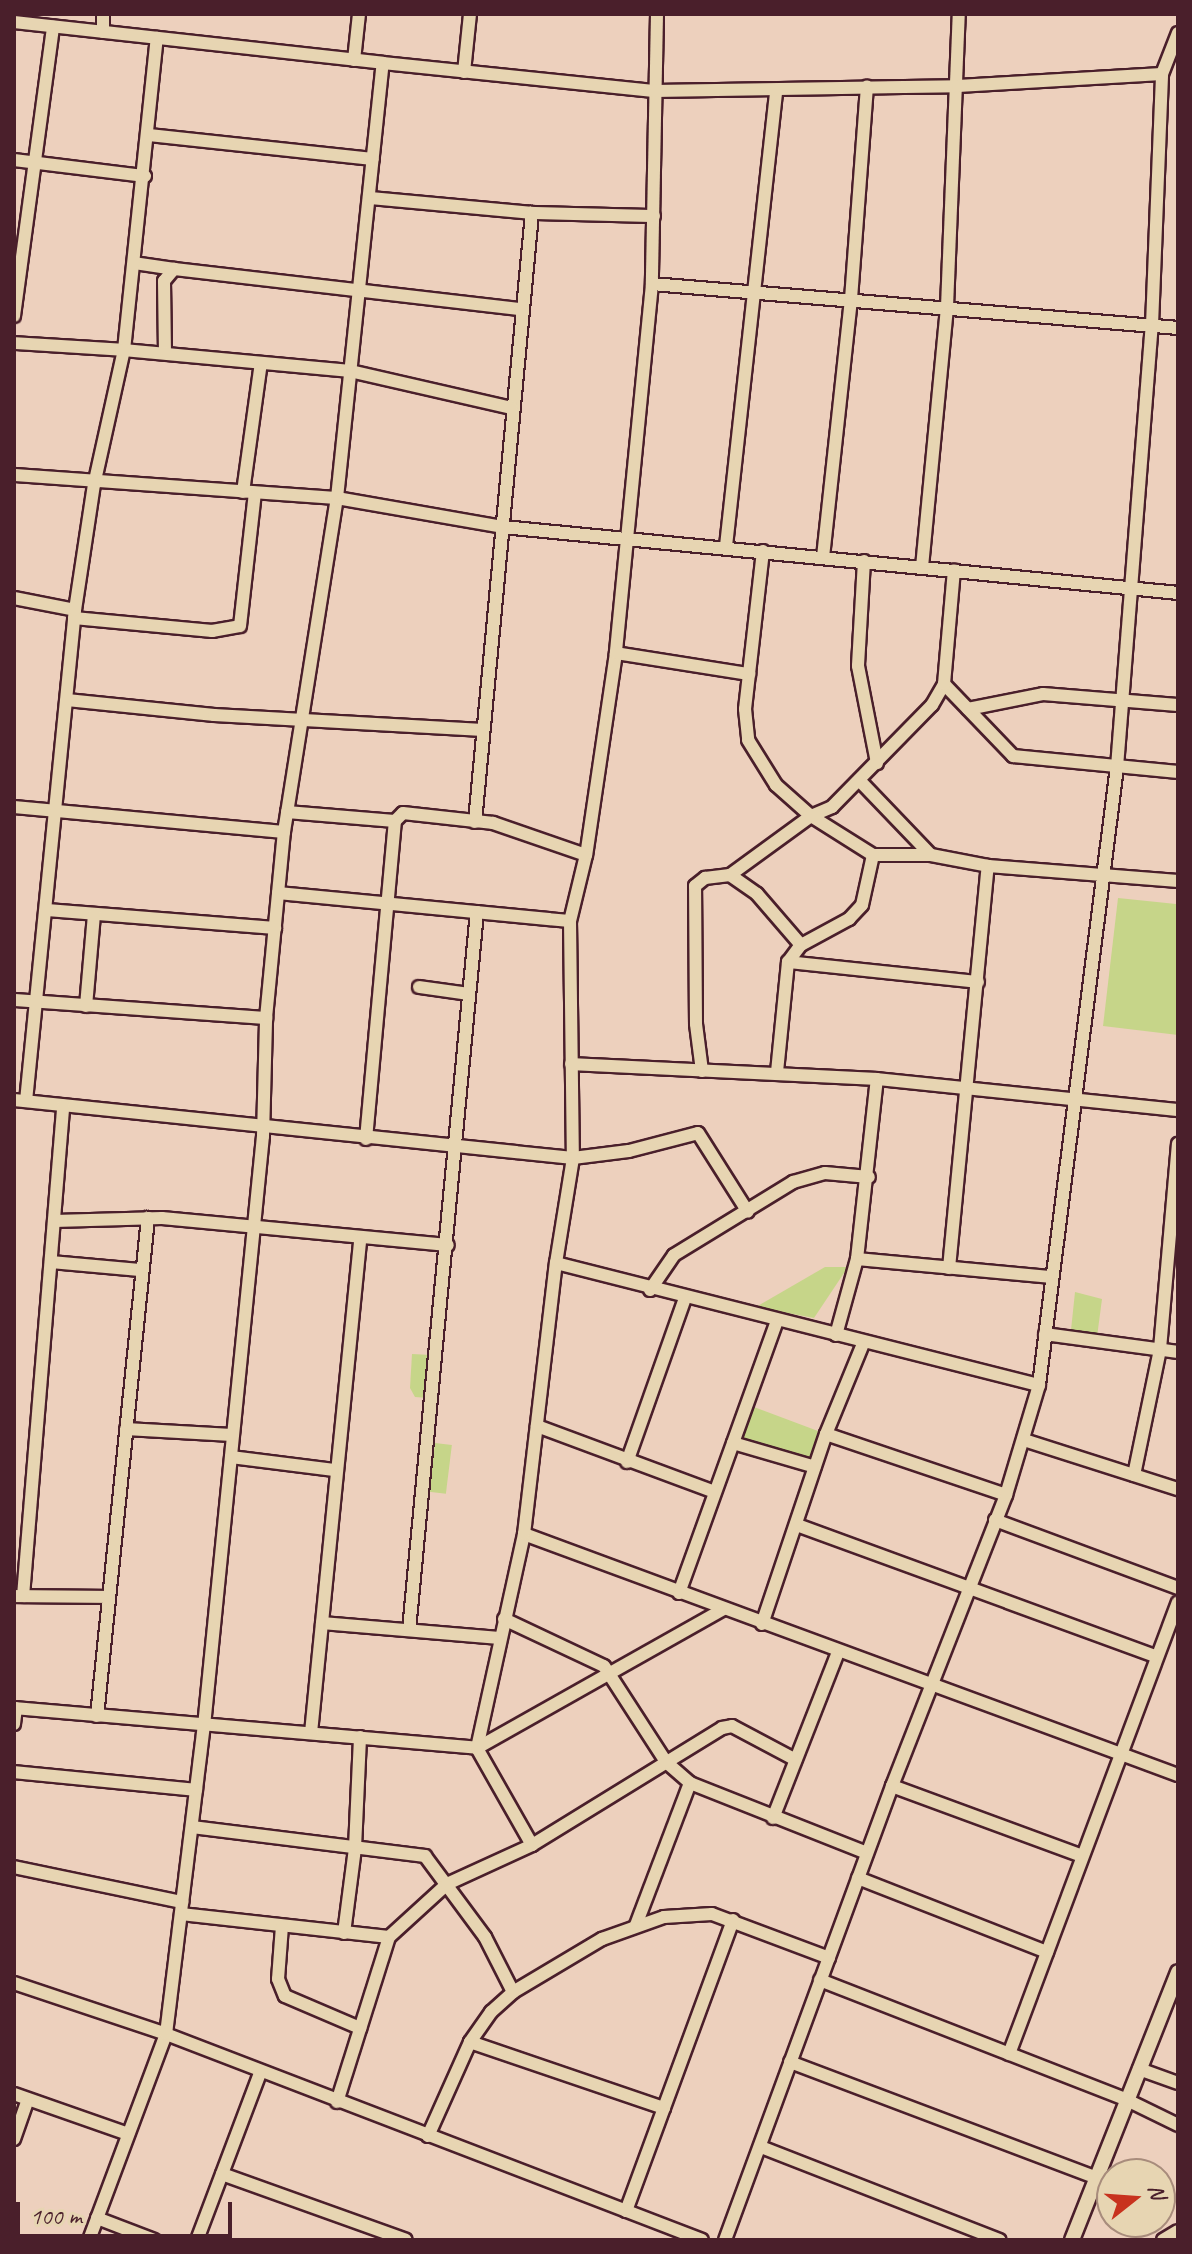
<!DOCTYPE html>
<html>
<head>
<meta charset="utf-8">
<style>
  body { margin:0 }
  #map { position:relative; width:1192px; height:2254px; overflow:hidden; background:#edd0bd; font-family:Caveat,sans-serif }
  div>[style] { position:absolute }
  .green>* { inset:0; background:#c6d589; transform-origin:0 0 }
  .roads { filter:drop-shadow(2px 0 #4a1f2b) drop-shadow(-2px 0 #4a1f2b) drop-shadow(0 2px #4a1f2b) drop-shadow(0 -2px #4a1f2b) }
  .minor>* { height:12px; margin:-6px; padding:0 6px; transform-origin:6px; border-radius:6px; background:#e7d5b2 }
  .tertiary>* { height:14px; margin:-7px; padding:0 7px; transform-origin:7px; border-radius:7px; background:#e7d5b2 }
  span { translate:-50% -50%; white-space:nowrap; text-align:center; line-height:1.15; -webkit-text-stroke:6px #e7d5b2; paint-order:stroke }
  .frame { position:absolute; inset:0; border:16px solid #4a1f2b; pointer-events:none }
  .north { position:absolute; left:1096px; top:2158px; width:80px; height:80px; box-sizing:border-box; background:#e7d5b2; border:2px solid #a88c7c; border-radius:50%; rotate:73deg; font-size:22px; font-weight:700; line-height:32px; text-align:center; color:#4a1f2b }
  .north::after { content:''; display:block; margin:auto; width:28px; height:36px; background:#c8321e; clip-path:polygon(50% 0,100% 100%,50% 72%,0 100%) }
  .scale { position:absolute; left:16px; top:2202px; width:216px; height:36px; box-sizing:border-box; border:4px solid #4a1f2b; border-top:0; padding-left:10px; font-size:24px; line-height:28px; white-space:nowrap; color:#4a1f2b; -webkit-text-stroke:6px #e7d5b2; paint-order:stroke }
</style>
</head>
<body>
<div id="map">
  <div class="green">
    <div style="clip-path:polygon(1118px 898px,1176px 904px,1178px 1035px,1103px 1026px)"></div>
    <div style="clip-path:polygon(825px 1267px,848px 1267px,814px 1318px,756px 1307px)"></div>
    <div style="clip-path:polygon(1075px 1292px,1102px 1299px,1097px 1337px,1071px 1330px)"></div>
    <div style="clip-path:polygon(412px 1354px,431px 1355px,428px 1398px,415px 1397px,410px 1388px)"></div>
    <div style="clip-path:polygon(751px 1406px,818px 1431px,810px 1461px,740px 1441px)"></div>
    <div style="left:435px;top:1443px;width:17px;height:49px;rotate:7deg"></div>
  </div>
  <div class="roads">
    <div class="minor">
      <div style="left:657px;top:14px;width:270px;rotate:91.1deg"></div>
      <div style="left:652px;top:284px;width:371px;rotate:95.6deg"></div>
      <div style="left:616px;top:653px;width:204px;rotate:98.4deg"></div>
      <div style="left:586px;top:855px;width:68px;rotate:103.6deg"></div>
      <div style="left:570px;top:921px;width:237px;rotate:89.3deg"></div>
      <div style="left:573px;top:1158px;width:106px;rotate:99.2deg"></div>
      <div style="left:556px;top:1263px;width:498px;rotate:14.2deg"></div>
      <div style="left:14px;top:22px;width:371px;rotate:6.3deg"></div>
      <div style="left:103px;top:32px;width:18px;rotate:-90deg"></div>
      <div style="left:354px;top:60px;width:46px;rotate:-83.8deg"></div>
      <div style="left:464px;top:72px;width:58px;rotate:-84.1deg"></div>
      <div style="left:149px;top:135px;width:225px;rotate:6.1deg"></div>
      <div style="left:14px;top:160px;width:132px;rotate:7deg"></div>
      <div style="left:371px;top:198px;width:162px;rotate:5.3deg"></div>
      <div style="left:134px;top:263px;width:40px;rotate:8.5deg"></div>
      <div style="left:652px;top:284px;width:528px;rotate:4.78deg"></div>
      <div style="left:14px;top:316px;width:292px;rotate:-82.3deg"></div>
      <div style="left:14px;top:343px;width:110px;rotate:3.6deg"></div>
      <div style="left:124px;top:350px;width:314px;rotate:-84deg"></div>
      <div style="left:165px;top:353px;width:72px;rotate:-90.8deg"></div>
      <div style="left:164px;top:281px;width:16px;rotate:-50deg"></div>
      <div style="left:174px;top:269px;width:350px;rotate:6.6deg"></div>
      <div style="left:14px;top:475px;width:324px;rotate:4.1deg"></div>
      <div style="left:337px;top:498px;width:169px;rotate:9.9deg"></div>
      <div style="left:503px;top:527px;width:678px;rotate:5.58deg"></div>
      <div style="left:243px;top:492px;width:130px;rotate:-82.1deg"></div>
      <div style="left:726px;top:546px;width:459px;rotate:-83.7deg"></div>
      <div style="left:763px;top:551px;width:159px;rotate:96.5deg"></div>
      <div style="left:745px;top:709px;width:31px;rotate:84deg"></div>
      <div style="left:748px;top:740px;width:53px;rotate:58.1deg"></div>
      <div style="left:776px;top:785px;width:47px;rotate:41.5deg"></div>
      <div style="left:811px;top:816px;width:73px;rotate:32.2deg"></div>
      <div style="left:873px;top:855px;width:58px"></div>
      <div style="left:931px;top:855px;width:58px;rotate:10.9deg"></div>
      <div style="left:988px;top:866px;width:191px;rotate:4.5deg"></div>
      <div style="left:823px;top:557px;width:260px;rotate:-83.8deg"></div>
      <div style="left:851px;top:299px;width:213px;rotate:-85.7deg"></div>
      <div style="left:864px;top:561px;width:105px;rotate:93.3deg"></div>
      <div style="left:858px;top:666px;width:99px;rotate:78.9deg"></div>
      <div style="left:922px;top:567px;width:261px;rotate:-84.5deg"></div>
      <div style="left:947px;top:307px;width:293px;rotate:-87.7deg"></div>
      <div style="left:14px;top:598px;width:62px;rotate:11.1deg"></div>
      <div style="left:74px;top:618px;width:139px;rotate:5.4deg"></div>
      <div style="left:212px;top:631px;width:28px;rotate:-10deg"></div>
      <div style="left:240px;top:626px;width:134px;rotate:-83.6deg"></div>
      <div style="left:616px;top:653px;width:135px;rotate:9deg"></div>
      <div style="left:944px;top:684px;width:100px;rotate:46.2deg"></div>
      <div style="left:1013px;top:756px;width:166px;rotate:5.5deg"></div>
      <div style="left:67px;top:700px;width:148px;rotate:5.8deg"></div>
      <div style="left:214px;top:715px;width:265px;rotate:3.2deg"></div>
      <div style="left:968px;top:709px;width:76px;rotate:-11.3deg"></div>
      <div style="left:1043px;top:694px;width:135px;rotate:4.7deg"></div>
      <div style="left:859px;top:780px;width:104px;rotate:46.2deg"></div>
      <div style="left:14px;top:807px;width:271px;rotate:5.3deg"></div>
      <div style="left:287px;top:812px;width:108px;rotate:4.8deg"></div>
      <div style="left:395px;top:821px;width:11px;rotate:-45deg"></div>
      <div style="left:403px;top:813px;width:91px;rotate:6.3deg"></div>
      <div style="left:493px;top:823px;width:98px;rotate:19deg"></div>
      <div style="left:475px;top:822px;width:612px;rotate:-84.65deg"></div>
      <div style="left:532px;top:213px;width:122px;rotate:1.4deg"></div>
      <div style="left:730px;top:875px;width:100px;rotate:-36.1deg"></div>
      <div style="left:811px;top:816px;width:23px;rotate:-23deg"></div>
      <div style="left:832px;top:807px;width:143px;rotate:-45.6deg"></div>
      <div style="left:932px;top:705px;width:24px;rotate:-60deg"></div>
      <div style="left:944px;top:684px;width:114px;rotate:-85deg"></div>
      <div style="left:278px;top:893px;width:293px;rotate:5.5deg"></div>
      <div style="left:47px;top:910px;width:229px;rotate:4.5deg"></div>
      <div style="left:788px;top:962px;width:191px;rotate:6deg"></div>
      <div style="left:419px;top:987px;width:50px;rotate:8deg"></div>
      <div style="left:14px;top:1000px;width:253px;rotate:4.1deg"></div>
      <div style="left:86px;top:1006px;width:92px;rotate:-85deg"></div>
      <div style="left:571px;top:1064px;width:306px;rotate:2.8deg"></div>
      <div style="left:877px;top:1079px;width:303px;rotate:5.9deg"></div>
      <div style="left:702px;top:1071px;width:47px;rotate:-97.3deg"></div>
      <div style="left:696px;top:1024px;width:138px;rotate:-90.4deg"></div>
      <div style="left:695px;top:886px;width:13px;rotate:-39deg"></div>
      <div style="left:705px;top:878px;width:25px;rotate:-7deg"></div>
      <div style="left:730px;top:875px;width:33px;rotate:35deg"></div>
      <div style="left:757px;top:894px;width:67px;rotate:49.2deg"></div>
      <div style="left:777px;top:1072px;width:111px;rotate:-84.3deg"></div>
      <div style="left:788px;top:962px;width:21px;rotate:-53deg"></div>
      <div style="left:801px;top:945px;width:55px;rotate:-28.4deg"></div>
      <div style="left:849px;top:919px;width:19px;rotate:-47deg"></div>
      <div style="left:862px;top:905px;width:51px;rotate:-77.6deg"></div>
      <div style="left:14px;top:1100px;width:562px;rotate:5.92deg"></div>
      <div style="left:573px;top:1158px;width:56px;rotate:-7.1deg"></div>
      <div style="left:629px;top:1151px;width:71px;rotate:-14.6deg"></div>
      <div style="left:698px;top:1133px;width:93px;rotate:57.7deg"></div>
      <div style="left:26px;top:1101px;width:493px;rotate:-84.3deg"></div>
      <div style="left:75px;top:610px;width:126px;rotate:-81.4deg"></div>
      <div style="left:94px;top:485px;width:138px;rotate:-77.5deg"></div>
      <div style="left:124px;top:350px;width:227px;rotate:5.3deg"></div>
      <div style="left:350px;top:371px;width:166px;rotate:12.9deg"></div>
      <div style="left:366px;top:1139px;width:319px;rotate:-84.8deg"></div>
      <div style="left:54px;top:1221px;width:108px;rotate:-1.6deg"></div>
      <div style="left:162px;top:1218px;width:287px;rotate:5.4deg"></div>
      <div style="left:857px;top:1259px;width:196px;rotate:5.3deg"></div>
      <div style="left:51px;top:1262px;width:89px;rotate:5.1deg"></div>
      <div style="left:949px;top:1268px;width:404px;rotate:-84.5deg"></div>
      <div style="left:650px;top:1290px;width:42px;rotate:-55.6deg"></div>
      <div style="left:674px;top:1255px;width:140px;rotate:-31.5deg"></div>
      <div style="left:793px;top:1182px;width:33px;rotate:-16deg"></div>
      <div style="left:825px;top:1173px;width:44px;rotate:5.2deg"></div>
      <div style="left:1045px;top:1334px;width:134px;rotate:7.7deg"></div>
      <div style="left:836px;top:1335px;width:79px;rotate:-74.6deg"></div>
      <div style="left:857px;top:1259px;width:181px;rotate:-83.7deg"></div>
      <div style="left:537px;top:1426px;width:189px;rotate:20.4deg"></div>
      <div style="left:126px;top:1429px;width:106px;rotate:3.2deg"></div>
      <div style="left:826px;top:1434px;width:190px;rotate:18.7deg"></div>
      <div style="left:1024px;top:1440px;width:162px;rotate:17.7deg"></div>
      <div style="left:733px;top:1443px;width:85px;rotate:16.3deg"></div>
      <div style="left:231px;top:1457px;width:104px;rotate:7.2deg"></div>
      <div style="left:627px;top:1462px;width:174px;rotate:-70.5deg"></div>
      <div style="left:1134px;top:1475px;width:129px;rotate:-78.3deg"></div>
      <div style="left:1160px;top:1349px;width:206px;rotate:-85deg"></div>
      <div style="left:995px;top:1520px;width:195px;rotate:20.4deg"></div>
      <div style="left:797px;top:1525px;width:383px;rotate:20.1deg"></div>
      <div style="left:524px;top:1534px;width:697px;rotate:20.23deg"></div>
      <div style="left:679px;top:1593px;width:289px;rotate:-70.2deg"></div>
      <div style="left:14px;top:1596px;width:95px;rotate:0.6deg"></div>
      <div style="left:23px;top:1596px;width:492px;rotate:-85.3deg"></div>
      <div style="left:504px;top:1619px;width:110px;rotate:25.2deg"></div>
      <div style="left:604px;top:1666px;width:114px;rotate:57.1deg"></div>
      <div style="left:666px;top:1762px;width:32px;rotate:41deg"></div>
      <div style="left:690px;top:1783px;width:190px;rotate:21.6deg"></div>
      <div style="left:322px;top:1623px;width:178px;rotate:4.8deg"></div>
      <div style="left:762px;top:1624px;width:200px;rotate:-71.4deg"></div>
      <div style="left:826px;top:1434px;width:97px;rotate:-67.7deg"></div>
      <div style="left:409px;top:1630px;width:721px;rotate:-84.59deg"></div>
      <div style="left:14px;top:1708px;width:465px;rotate:4.9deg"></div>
      <div style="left:477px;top:1748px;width:219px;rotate:-77.6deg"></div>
      <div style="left:524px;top:1534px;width:273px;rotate:-83.3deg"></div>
      <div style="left:97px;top:1716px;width:501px;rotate:-84.15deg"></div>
      <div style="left:14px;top:1724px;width:16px;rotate:-83deg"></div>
      <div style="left:311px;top:1733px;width:497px;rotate:-84.3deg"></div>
      <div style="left:14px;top:1772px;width:183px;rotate:5.6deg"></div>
      <div style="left:892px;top:1786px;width:202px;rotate:20.2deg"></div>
      <div style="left:773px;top:1818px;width:178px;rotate:-68.6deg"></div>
      <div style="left:192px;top:1827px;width:235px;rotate:7.1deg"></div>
      <div style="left:425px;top:1856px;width:101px;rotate:53.5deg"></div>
      <div style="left:485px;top:1937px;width:62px;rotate:63deg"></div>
      <div style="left:532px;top:1845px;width:112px;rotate:-119.6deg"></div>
      <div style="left:477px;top:1748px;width:283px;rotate:-29.4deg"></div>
      <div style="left:14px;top:1867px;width:172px;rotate:11.8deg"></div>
      <div style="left:858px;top:1878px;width:203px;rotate:21.4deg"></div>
      <div style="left:181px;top:1914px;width:209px;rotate:6.3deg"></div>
      <div style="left:636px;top:1925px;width:152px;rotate:-69.2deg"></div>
      <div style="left:282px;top:1926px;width:53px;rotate:94.3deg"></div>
      <div style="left:278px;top:1979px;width:18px;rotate:68deg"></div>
      <div style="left:285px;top:1996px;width:82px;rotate:23.1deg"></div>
      <div style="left:344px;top:1933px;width:86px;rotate:-82.6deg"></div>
      <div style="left:355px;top:1848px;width:111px;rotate:-87.4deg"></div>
      <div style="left:820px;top:1980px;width:330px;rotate:21.3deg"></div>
      <div style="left:1127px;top:2100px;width:57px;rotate:26.1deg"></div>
      <div style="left:14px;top:1983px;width:160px;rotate:18.5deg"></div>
      <div style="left:166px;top:2034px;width:574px;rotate:21.02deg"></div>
      <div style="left:470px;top:2042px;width:205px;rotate:18.8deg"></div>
      <div style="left:1009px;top:2054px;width:482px;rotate:-69.5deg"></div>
      <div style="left:790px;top:2062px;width:328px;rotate:20.7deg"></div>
      <div style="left:1139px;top:2069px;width:41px;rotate:19.7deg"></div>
      <div style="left:14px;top:2094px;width:121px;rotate:19.3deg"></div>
      <div style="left:337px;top:2102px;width:173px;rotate:-72.5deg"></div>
      <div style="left:389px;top:1937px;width:79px;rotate:-42.4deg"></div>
      <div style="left:447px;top:1884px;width:94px;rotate:-24.6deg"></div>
      <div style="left:532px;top:1845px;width:223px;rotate:-31.6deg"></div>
      <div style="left:722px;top:1728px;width:10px;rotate:-11deg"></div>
      <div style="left:732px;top:1726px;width:72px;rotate:28deg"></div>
      <div style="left:428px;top:2136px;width:103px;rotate:-65.9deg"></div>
      <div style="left:470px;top:2042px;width:37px;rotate:-55deg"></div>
      <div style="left:491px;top:2012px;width:30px;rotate:-42deg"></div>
      <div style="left:513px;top:1992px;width:104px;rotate:-30.8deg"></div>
      <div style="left:602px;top:1939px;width:66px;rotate:-19.5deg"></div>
      <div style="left:664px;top:1917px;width:48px;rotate:-3.6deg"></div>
      <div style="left:712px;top:1914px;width:125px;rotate:20.6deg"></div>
      <div style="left:14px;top:2139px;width:42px;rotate:-70.7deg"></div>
      <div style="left:761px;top:2147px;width:256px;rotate:21.3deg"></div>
      <div style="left:222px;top:2174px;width:195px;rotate:19.7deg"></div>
      <div style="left:626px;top:2211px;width:310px;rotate:-69.8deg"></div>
      <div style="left:97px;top:2218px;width:61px;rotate:21.1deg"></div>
      <div style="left:89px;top:2240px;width:220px;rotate:-69.5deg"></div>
      <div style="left:166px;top:2034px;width:310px;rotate:-83deg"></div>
      <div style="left:204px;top:1726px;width:593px;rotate:-84.29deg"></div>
      <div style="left:263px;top:1136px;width:118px;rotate:-88.5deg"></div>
      <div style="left:266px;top:1018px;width:187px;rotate:-84.5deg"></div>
      <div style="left:284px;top:832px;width:338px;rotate:-81deg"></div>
      <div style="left:337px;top:498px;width:437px;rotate:-84deg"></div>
      <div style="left:383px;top:63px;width:272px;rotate:5.9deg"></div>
      <div style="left:654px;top:91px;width:304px;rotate:-0.9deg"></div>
      <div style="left:958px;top:86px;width:204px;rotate:-3.4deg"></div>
      <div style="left:197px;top:2240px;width:178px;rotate:-69.3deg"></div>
      <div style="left:725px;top:2240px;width:484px;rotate:-69.8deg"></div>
      <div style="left:892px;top:1786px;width:313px;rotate:-68.6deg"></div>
      <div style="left:1006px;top:1495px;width:115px;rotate:-73.3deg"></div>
      <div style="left:1039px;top:1385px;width:623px;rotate:-82.81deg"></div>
      <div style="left:1117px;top:767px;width:443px;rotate:-85.5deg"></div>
      <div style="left:1152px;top:325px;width:251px;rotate:-87.7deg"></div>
      <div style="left:1162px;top:74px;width:44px;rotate:-68.7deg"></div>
      <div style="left:1163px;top:2240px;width:17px;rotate:-31deg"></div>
    </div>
    <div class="tertiary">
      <div style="left:1072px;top:2240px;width:288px;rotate:-68.4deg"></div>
    </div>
  </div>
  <div class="frame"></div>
  <div class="north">N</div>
  <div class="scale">100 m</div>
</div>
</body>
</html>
